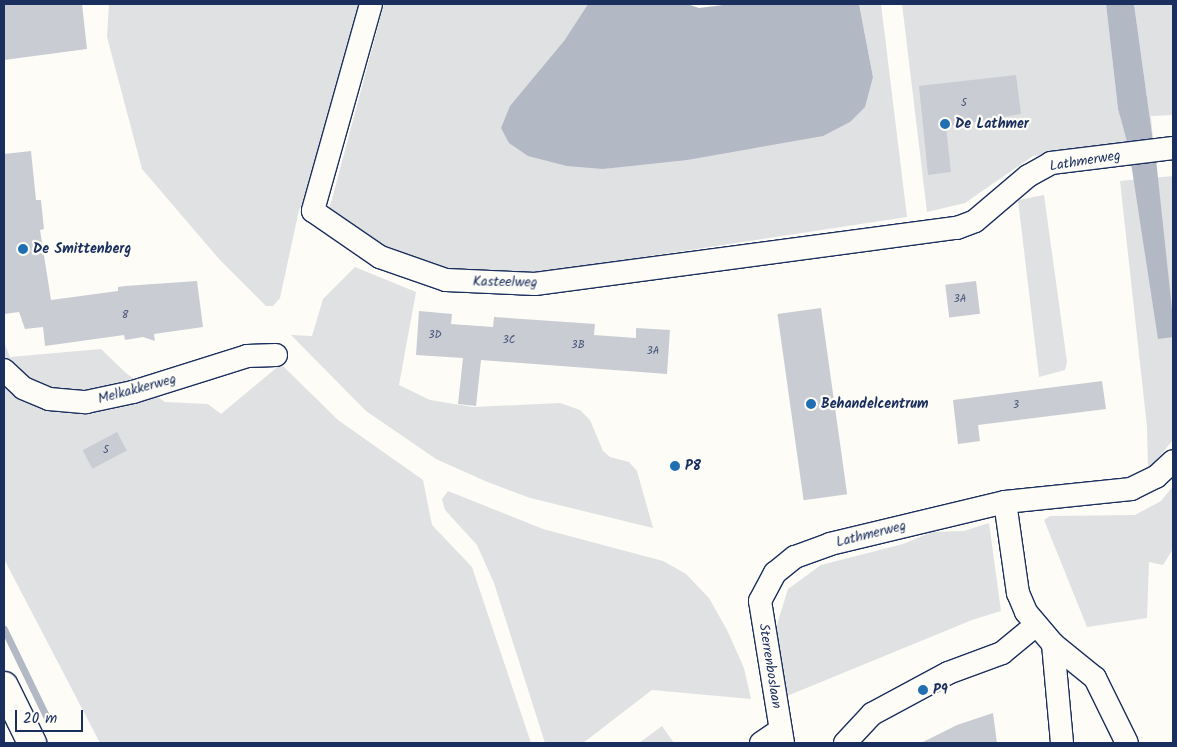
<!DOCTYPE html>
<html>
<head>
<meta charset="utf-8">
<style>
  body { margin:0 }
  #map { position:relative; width:1177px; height:747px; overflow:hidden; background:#fdfcf7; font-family:Kalam,sans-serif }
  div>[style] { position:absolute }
  .green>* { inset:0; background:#e0e1e3 }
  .water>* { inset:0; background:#b3b8c5 }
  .stream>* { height:7px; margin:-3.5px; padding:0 3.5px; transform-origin:3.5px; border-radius:3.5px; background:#b3b8c5 }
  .building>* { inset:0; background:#c9ccd3; transform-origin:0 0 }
  .roads { filter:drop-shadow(1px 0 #1b2f5e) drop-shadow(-1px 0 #1b2f5e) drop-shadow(0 1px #1b2f5e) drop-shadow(0 -1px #1b2f5e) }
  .street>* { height:22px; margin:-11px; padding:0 11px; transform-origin:11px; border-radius:11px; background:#fdfcf7 }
  .secondary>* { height:28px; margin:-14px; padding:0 14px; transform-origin:14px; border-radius:14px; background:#fdfcf7 }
  .dots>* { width:14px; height:14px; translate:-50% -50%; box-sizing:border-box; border:2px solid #fdfcf7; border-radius:50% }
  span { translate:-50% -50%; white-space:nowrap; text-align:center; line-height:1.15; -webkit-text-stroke:4.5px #fdfcf7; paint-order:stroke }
  .number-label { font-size:11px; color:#46567b }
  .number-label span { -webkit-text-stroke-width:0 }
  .poi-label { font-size:14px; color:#1b2f5e; font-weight:700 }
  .left { translate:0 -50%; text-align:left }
  .street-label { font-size:14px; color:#1b2f5e }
  .frame { position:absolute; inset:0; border:5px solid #1b2f5e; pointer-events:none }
  .scale { position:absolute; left:15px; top:710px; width:68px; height:22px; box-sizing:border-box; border:2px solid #1b2f5e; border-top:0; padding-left:6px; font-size:15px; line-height:18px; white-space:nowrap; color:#1b2f5e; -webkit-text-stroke:4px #fdfcf7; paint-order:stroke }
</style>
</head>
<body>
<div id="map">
  <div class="green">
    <div style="clip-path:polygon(109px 4px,361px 4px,310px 189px,299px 210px,280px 298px,273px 306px,266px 306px,219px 259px,142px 169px,107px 37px)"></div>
    <div style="clip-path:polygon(384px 4px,588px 4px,564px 41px,603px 169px,762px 147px,873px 77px,859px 4px,881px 4px,907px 217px,532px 274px,430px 268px,395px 256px,328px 214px)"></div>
    <div style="clip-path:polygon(902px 4px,1106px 4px,1118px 109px,1128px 145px,1033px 156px,965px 203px,927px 212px)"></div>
    <div style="clip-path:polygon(1134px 4px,1173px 4px,1173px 115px,1151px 116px,1153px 141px)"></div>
    <div style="clip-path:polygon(1173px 176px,1173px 440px,1148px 470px,1147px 427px,1120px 181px)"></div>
    <div style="clip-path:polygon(1044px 195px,1067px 362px,1065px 370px,1039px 377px,1018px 200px)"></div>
    <div style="clip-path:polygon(355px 267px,416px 292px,399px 385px,430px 400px,473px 407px,560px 403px,580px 410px,590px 420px,603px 451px,610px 457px,629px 462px,637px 471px,653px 528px,530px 498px,485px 481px,436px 459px,366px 411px,291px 335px,312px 336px,323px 299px)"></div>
    <div style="clip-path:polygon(4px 342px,10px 357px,101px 349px,126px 373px,165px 402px,208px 404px,221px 414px,281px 364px,338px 420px,423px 480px,432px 525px,472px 567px,531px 743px,100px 743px,4px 559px)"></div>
    <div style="clip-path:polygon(1173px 486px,1173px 549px,1163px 565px,1149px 562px,1147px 618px,1087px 627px,1044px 520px,1050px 516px,1135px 515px,1161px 501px)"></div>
    <div style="clip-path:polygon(448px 491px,543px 529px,663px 561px,686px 574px,709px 598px,727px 630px,744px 668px,751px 699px,652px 690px,583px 743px,545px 743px,494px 583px,477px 545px,445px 510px,442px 499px)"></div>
    <div style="clip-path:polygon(989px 523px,1001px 611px,972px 620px,787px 696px,775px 631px,788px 589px,821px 565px,903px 544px,932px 532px,964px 531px)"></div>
    <div style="clip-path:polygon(662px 726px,674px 743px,639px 743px)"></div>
  </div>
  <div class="water">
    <div style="clip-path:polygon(588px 4px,687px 4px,699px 8px,731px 4px,859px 4px,873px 77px,865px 107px,850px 122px,823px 136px,687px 160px,603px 169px,567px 166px,528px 156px,509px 143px,501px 128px,510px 106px,564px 41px)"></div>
    <div style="clip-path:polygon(1106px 4px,1134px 4px,1153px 141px,1128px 145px,1126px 138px,1118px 109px)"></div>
    <div style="clip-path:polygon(1156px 159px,1173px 319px,1173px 337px,1158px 339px,1131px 163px)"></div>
  </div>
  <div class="stream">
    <div style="left:4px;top:629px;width:97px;rotate:64.2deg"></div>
  </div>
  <div class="building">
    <div style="clip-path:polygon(4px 4px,82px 4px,87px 49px,4px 60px)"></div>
    <div style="clip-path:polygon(1016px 75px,1021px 114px,946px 127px,951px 172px,928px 175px,919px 86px)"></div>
    <div style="clip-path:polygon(31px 151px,36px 200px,41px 200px,44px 229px,40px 230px,51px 300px,118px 291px,118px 287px,125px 286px,197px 281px,203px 327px,154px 334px,155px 341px,143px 337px,125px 340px,124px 335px,45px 346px,43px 327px,25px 329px,19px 312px,4px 314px,4px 154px)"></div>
    <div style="left:976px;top:281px;width:33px;height:31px;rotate:83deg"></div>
    <div style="left:821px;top:308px;width:188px;height:44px;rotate:82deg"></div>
    <div style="clip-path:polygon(419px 311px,452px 314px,451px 324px,493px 327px,494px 317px,595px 324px,594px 335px,636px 338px,636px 328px,670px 330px,667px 374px,481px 360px,476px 406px,458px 404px,463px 358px,416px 355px)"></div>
    <div style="clip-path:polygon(1102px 381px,1106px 409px,978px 425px,980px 441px,958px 444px,953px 400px)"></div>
    <div style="left:117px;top:432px;width:21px;height:39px;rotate:62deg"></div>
    <div style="clip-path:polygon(993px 713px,997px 743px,921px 743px,957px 725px)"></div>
  </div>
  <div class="roads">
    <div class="street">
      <div style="left:371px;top:4px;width:215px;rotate:105.7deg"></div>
      <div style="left:313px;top:211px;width:81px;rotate:34.5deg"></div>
      <div style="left:380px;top:257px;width:70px;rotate:19.2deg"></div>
      <div style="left:446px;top:280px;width:89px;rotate:2.6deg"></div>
      <div style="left:535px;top:284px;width:426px;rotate:-7.6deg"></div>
      <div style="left:957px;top:228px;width:19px;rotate:-21deg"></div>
      <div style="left:975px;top:221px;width:70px;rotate:-40.3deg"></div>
      <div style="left:1028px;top:176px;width:26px;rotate:-29deg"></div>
      <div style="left:1051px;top:163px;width:123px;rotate:-7deg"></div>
      <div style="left:4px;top:370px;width:26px;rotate:43deg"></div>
      <div style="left:23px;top:388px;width:28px;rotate:23deg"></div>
      <div style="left:49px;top:399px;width:37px;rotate:5deg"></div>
      <div style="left:86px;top:402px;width:48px;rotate:-12deg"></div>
      <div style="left:133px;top:392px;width:120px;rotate:-17.5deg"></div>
      <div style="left:247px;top:356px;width:29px;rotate:-2deg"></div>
      <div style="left:1005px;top:502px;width:92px;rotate:81.9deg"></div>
      <div style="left:1018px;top:593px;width:21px;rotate:67deg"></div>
      <div style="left:1026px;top:612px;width:42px;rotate:49.8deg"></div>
      <div style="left:1053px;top:644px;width:54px;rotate:39deg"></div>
      <div style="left:1095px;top:678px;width:72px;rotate:63.8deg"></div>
      <div style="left:1053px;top:644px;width:99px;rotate:84.8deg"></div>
      <div style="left:761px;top:743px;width:23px;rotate:-34deg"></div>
      <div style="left:783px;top:743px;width:144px;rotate:-99.2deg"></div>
      <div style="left:760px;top:601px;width:32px;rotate:-62deg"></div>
      <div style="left:775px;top:573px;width:26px;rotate:-39deg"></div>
      <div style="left:795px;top:557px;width:37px;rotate:-20deg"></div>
      <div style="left:830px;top:544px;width:180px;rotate:-13.5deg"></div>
      <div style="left:1005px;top:502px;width:127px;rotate:-5.9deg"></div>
      <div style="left:1131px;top:489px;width:28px;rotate:-26deg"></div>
      <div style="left:1156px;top:477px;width:23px;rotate:-43deg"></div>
      <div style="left:845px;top:743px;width:40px;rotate:-47deg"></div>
      <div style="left:872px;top:714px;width:86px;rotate:-28.3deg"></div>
      <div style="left:948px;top:673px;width:58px;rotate:-20.3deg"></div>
      <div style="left:1002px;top:653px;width:44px;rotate:-39.5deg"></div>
    </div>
    <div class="secondary">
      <div style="left:4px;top:686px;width:64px;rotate:63.8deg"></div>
    </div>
  </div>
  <div class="dots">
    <div style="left:945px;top:124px;background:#1f6fb2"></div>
    <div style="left:23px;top:249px;background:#1f6fb2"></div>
    <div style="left:811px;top:404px;background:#1f6fb2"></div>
    <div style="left:675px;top:466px;background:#1f6fb2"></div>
    <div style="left:923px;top:690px;background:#1f6fb2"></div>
  </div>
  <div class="number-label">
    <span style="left:964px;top:103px">5</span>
    <span style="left:960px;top:299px">3A</span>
    <span style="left:125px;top:315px">8</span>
    <span style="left:435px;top:335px">3D</span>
    <span style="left:509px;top:340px">3C</span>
    <span style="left:578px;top:345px">3B</span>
    <span style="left:653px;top:351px">3A</span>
    <span style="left:1016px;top:405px">3</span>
    <span style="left:106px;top:450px">5</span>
  </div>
  <div class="poi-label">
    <span class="left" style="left:955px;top:124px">De Lathmer</span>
    <span class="left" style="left:33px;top:249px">De Smittenberg</span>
    <span class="left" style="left:821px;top:404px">Behandelcentrum</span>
    <span class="left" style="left:685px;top:466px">P8</span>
    <span class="left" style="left:933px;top:690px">P9</span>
  </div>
  <div class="street-label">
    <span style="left:1085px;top:161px;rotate:-9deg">Lathmerweg</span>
    <span style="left:505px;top:282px;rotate:1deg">Kasteelweg</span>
    <span style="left:137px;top:389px;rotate:-15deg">Melkakkerweg</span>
    <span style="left:871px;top:534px;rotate:-14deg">Lathmerweg</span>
    <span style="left:770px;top:666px;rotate:81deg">Sterrenboslaan</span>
  </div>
  <div class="frame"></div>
  <div class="scale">20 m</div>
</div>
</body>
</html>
